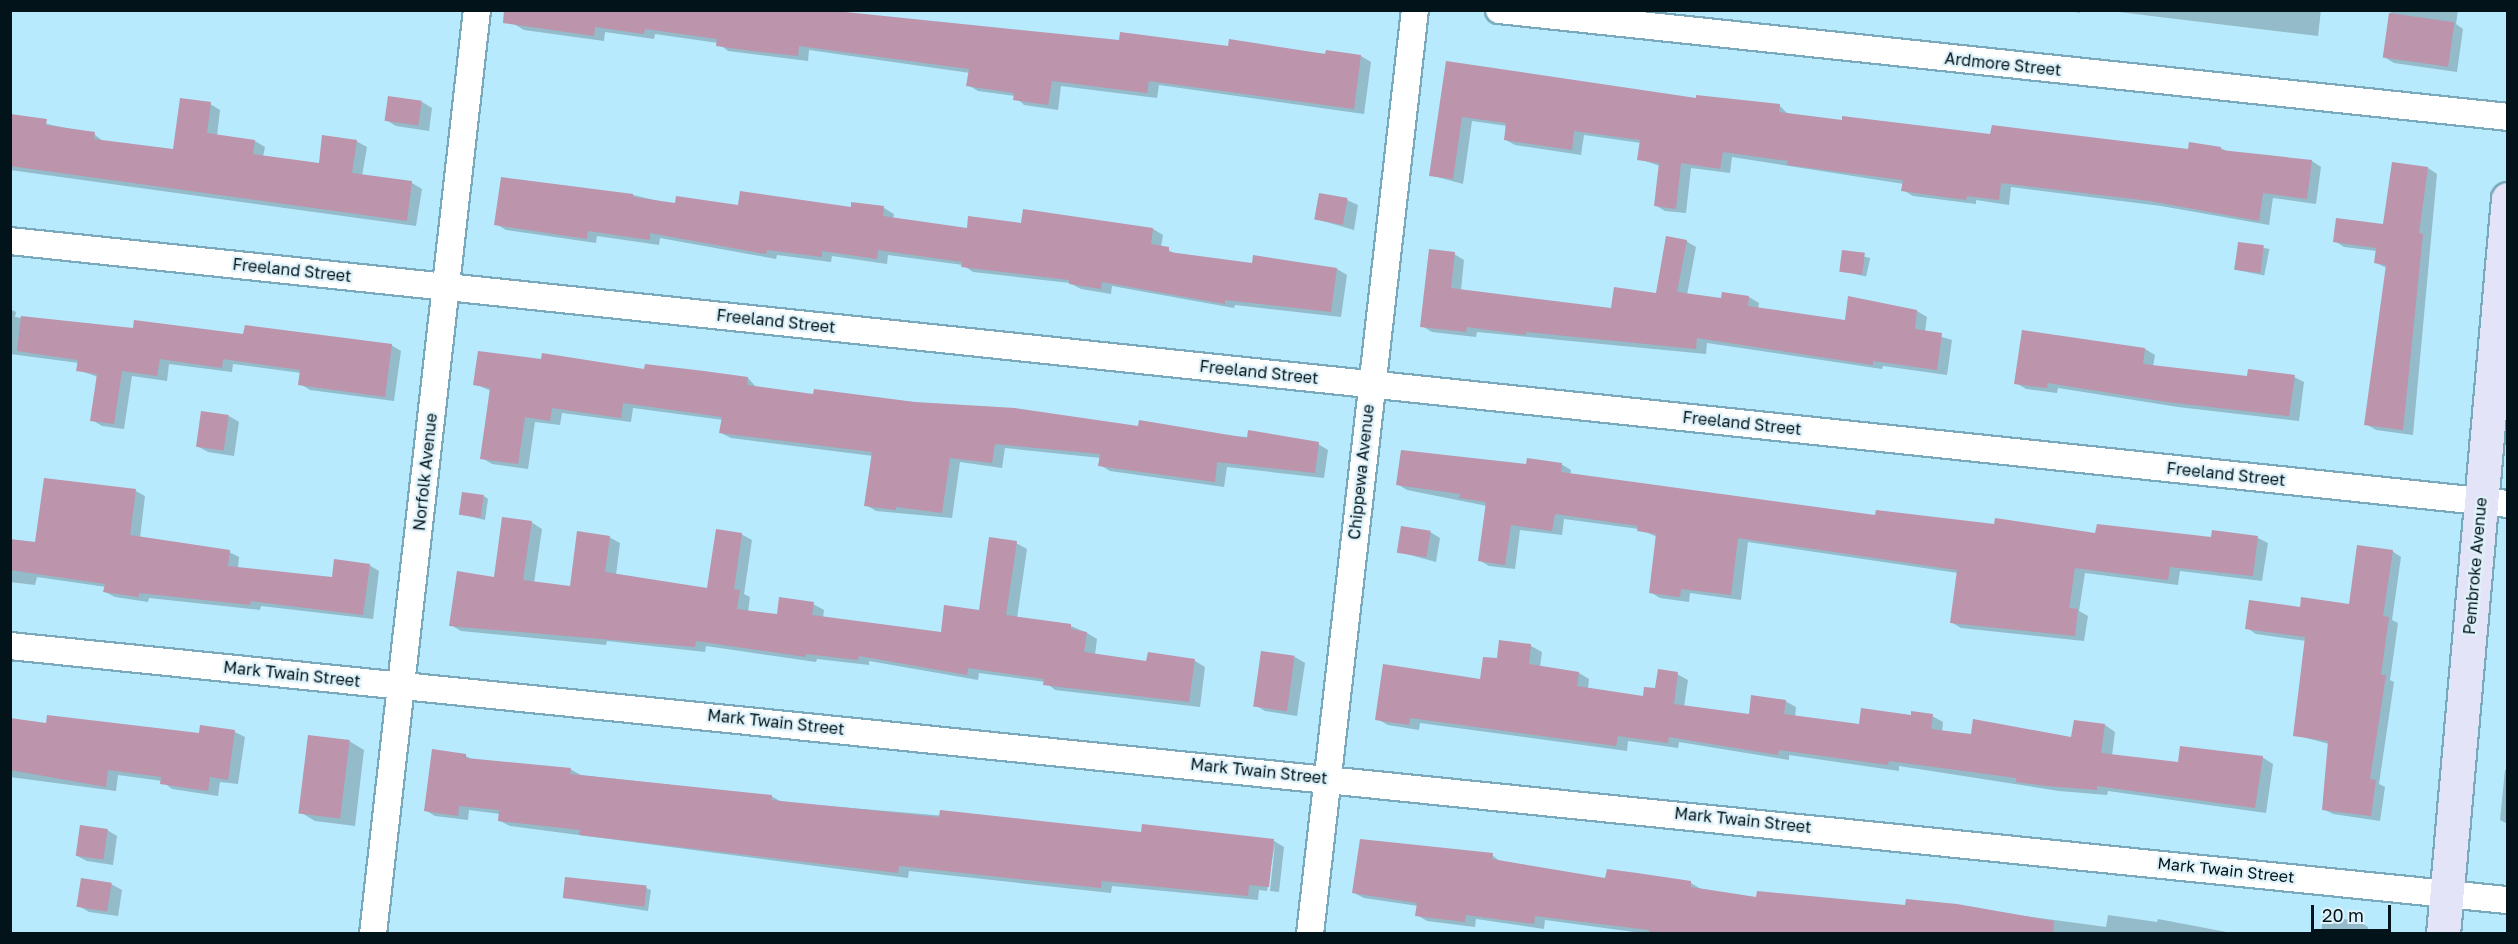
<!DOCTYPE html>
<html>
<head>
<meta charset="utf-8">
<style>
  body { margin:0 }
  #map { position:relative; width:2518px; height:944px; overflow:hidden; background:#b8eafd; font-family:"Golos Text",sans-serif }
  div>[style] { position:absolute }
  .shadow>* { inset:0; background:#0003; transform-origin:0 0 }
  .building>* { inset:0; background:#bc94ab; transform-origin:0 0 }
  .roads { filter:drop-shadow(2px 0 #79a9bb) drop-shadow(-2px 0 #79a9bb) drop-shadow(0 2px #79a9bb) drop-shadow(0 -2px #79a9bb) }
  .street>* { height:26px; margin:-13px; padding:0 13px; transform-origin:13px; border-radius:13px; background:#fff }
  .secondary>* { height:33px; margin:-16.5px; padding:0 16.5px; transform-origin:16.5px; border-radius:16.5px; background:#e4e4f9 }
  span { translate:-50% -50%; white-space:nowrap; text-align:center; line-height:1.15; -webkit-text-stroke:4.5px #dff2fa; paint-order:stroke }
  .street-label { font-size:16px; color:#02141a }
  .frame { position:absolute; inset:0; border:12px solid #02141a; pointer-events:none }
  .scale { position:absolute; left:2311px; top:905px; width:80px; height:27px; box-sizing:border-box; border:3px solid #02141a; border-top:0; padding-left:8px; font-size:18px; line-height:21px; white-space:nowrap; color:#02141a; -webkit-text-stroke:4px #dff2fa; paint-order:stroke }
</style>
</head>
<body>
<div id="map">
  <div class="shadow">
    <div style="clip-path:polygon(2064px 10px,2081px 10px,2080px 13px)"></div>
    <div style="clip-path:polygon(2102px 10px,2321px 10px,2318px 36px)"></div>
    <div style="clip-path:polygon(2391px 10px,2458px 10px,2456px 24px,2463px 29px,2457px 72px,2394px 63px,2384px 57px)"></div>
    <div style="clip-path:polygon(514px 24px,1120px 42px,1361px 56px,1371px 62px,1364px 114px,1159px 85px,1157px 98px,1061px 86px,1058px 110px,1024px 105px,1015px 96px,978px 91px,968px 85px,970px 73px,809px 50px,808px 61px,728px 51px,718px 43px,655px 34px,654px 39px,605px 32px,604px 41px,524px 30px)"></div>
    <div style="clip-path:polygon(1448px 63px,1697px 100px,1779px 105px,1789px 115px,1992px 136px,2189px 151px,2221px 148px,2228px 152px,2312px 161px,2321px 167px,2316px 204px,2273px 198px,2269px 225px,2161px 206px,2011px 187px,2009px 205px,1976px 200px,1976px 204px,1913px 196px,1903px 190px,1904px 184px,1732px 157px,1730px 173px,1691px 168px,1686px 213px,1665px 211px,1655px 205px,1660px 166px,1639px 159px,1641px 143px,1584px 135px,1581px 155px,1515px 145px,1506px 140px,1507px 126px,1472px 121px,1463px 184px,1430px 175px)"></div>
    <div style="clip-path:polygon(422px 102px,432px 108px,429px 131px,396px 126px,386px 120px)"></div>
    <div style="clip-path:polygon(210px 104px,220px 110px,217px 136px,255px 141px,265px 147px,263px 157px,320px 165px,356px 141px,367px 147px,362px 176px,412px 183px,422px 189px,416px 226px,10px 170px,10px 116px,94px 134px,104px 142px,174px 151px)"></div>
    <div style="clip-path:polygon(2428px 168px,2437px 174px,2413px 435px,2376px 430px,2366px 424px,2387px 268px,2376px 263px,2377px 251px,2344px 247px,2335px 241px,2384px 226px)"></div>
    <div style="clip-path:polygon(633px 195px,676px 205px,852px 208px,853px 203px,884px 208px,894px 214px,893px 219px,968px 230px,1022px 225px,1153px 229px,1163px 235px,1161px 247px,1179px 255px,1253px 265px,1337px 269px,1347px 275px,1341px 317px,1235px 305px,1234px 308px,1112px 286px,1111px 294px,1081px 289px,1070px 283px,973px 272px,963px 265px,888px 255px,887px 264px,832px 256px,831px 262px,777px 255px,776px 259px,660px 238px,659px 245px,597px 236px,596px 243px,506px 230px,496px 224px)"></div>
    <div style="clip-path:polygon(1347px 200px,1358px 205px,1354px 230px,1316px 219px)"></div>
    <div style="clip-path:polygon(1686px 241px,1696px 247px,1687px 295px,1722px 300px,1749px 297px,1759px 303px,1758px 309px,1846px 321px,1849px 297px,1917px 311px,1927px 317px,1925px 332px,1952px 340px,1947px 375px,1883px 366px,1882px 369px,1707px 343px,1706px 354px,1477px 332px,1476px 337px,1432px 332px,1422px 326px,1454px 254px,1464px 260px,1461px 290px,1612px 310px,1657px 295px)"></div>
    <div style="left:2239px;top:243px;width:31px;height:27px;rotate:11deg"></div>
    <div style="left:1844px;top:252px;width:27px;height:19px;rotate:13deg"></div>
    <div style="clip-path:polygon(10px 309px,16px 312px,15px 317px,84px 327px,84px 323px,135px 330px,391px 345px,401px 351px,394px 401px,310px 390px,300px 384px,301px 373px,233px 364px,232px 372px,169px 364px,167px 381px,132px 376px,124px 429px,102px 426px,92px 420px,98px 377px,78px 370px,79px 363px,10px 354px)"></div>
    <div style="clip-path:polygon(2023px 332px,2145px 349px,2155px 355px,2153px 367px,2248px 378px,2294px 377px,2304px 382px,2299px 421px,2178px 407px,2058px 388px,2057px 393px,2026px 389px,2016px 383px)"></div>
    <div style="clip-path:polygon(645px 370px,748px 378px,757px 388px,814px 396px,1318px 444px,1328px 450px,1324px 478px,1227px 467px,1224px 487px,1110px 471px,1100px 465px,1101px 458px,1005px 448px,1002px 468px,960px 462px,952px 518px,876px 511px,866px 505px,873px 456px,731px 438px,721px 433px,723px 420px,633px 408px,631px 422px,562px 413px,560px 425px,535px 422px,528px 469px,492px 464px,482px 458px,491px 391px,475px 384px)"></div>
    <div style="clip-path:polygon(229px 416px,239px 422px,234px 456px,208px 452px,197px 446px)"></div>
    <div style="clip-path:polygon(1561px 464px,1571px 470px,1570px 475px,1877px 517px,2097px 534px,2212px 539px,2213px 531px,2258px 538px,2268px 543px,2262px 581px,2180px 571px,2178px 585px,2085px 573px,2079px 611px,2088px 616px,2084px 641px,1961px 628px,1951px 622px,1958px 573px,1748px 542px,1741px 600px,1690px 593px,1689px 602px,1660px 598px,1650px 592px,1657px 537px,1639px 529px,1564px 519px,1562px 535px,1520px 530px,1515px 569px,1489px 566px,1479px 560px,1487px 506px,1407px 490px,1397px 484px)"></div>
    <div style="clip-path:polygon(136px 491px,145px 496px,140px 538px,229px 552px,239px 557px,238px 568px,333px 578px,369px 565px,379px 571px,373px 619px,261px 606px,260px 610px,149px 598px,148px 602px,115px 597px,105px 592px,106px 587px,37px 577px,35px 585px,10px 582px,10px 540px,36px 544px)"></div>
    <div style="clip-path:polygon(484px 496px,488px 499px,485px 520px,460px 514px)"></div>
    <div style="clip-path:polygon(531px 522px,542px 529px,534px 583px,571px 588px,609px 537px,620px 543px,616px 575px,709px 590px,741px 534px,752px 540px,744px 594px,750px 597px,748px 612px,778px 616px,813px 604px,824px 610px,823px 618px,942px 634px,980px 612px,1016px 543px,1027px 549px,1017px 618px,1071px 626px,1087px 633px,1097px 639px,1095px 655px,1148px 663px,1195px 661px,1205px 667px,1200px 707px,1055px 690px,1045px 682px,979px 673px,978px 680px,869px 661px,869px 665px,817px 659px,816px 662px,706px 646px,705px 652px,607px 641px,606px 645px,461px 631px,451px 625px,495px 578px)"></div>
    <div style="clip-path:polygon(1430px 532px,1440px 538px,1436px 562px,1399px 552px)"></div>
    <div style="clip-path:polygon(2392px 551px,2401px 557px,2392px 620px,2398px 623px,2390px 680px,2394px 682px,2379px 784px,2385px 787px,2380px 821px,2333px 814px,2323px 809px,2329px 744px,2295px 735px,2306px 641px,2256px 634px,2247px 628px,2301px 609px,2350px 606px)"></div>
    <div style="clip-path:polygon(1500px 642px,1531px 646px,1542px 652px,1540px 667px,1579px 673px,1589px 679px,1588px 689px,1644px 697px,1677px 674px,1688px 680px,1684px 707px,1750px 716px,1785px 701px,1796px 707px,1795px 717px,1860px 726px,1932px 716px,1943px 722px,1942px 732px,1972px 736px,2073px 739px,2105px 725px,2115px 732px,2112px 756px,2179px 764px,2262px 757px,2273px 764px,2266px 813px,2108px 791px,2107px 795px,2059px 791px,1899px 766px,1899px 771px,1789px 755px,1789px 760px,1679px 742px,1678px 748px,1628px 741px,1627px 751px,1420px 723px,1419px 730px,1388px 725px,1377px 719px,1481px 681px,1498px 660px)"></div>
    <div style="clip-path:polygon(1295px 657px,1305px 663px,1297px 716px,1265px 711px,1255px 705px)"></div>
    <div style="clip-path:polygon(10px 721px,200px 735px,201px 727px,235px 732px,245px 737px,238px 784px,220px 782px,218px 796px,172px 789px,162px 781px,118px 775px,116px 791px,10px 777px)"></div>
    <div style="clip-path:polygon(349px 741px,364px 750px,355px 826px,315px 821px,300px 812px)"></div>
    <div style="clip-path:polygon(466px 756px,473px 760px,570px 769px,581px 775px,771px 796px,782px 802px,1143px 833px,1143px 826px,1274px 841px,1284px 847px,1279px 892px,1270px 891px,1275px 843px,1267px 891px,1259px 890px,1258px 900px,1112px 886px,1111px 893px,909px 871px,908px 878px,510px 826px,500px 821px,500px 814px,469px 810px,468px 820px,435px 816px,425px 810px)"></div>
    <div style="clip-path:polygon(2505px 770px,2508px 770px,2508px 824px,2500px 820px)"></div>
    <div style="clip-path:polygon(107px 830px,117px 836px,113px 865px,87px 861px,77px 856px)"></div>
    <div style="clip-path:polygon(1492px 855px,1502px 863px,1607px 880px,1691px 883px,1701px 889px,1758px 898px,1906px 907px,1907px 900px,2106px 927px,2108px 915px,2157px 922px,2158px 919px,2237px 934px,1649px 934px,1545px 920px,1544px 929px,1476px 919px,1475px 927px,1427px 921px,1417px 915px,1418px 906px,1364px 898px,1354px 893px)"></div>
    <div style="clip-path:polygon(111px 884px,122px 890px,118px 916px,89px 912px,79px 906px)"></div>
    <div style="clip-path:polygon(646px 888px,651px 890px,648px 911px,564px 898px)"></div>
    <div style="clip-path:polygon(2323px 916px,2358px 921px,2368px 927px,2367px 934px,2321px 934px)"></div>
  </div>
  <div class="building">
    <div style="clip-path:polygon(504px 10px,826px 10px,1119px 40px,1120px 32px,1228px 46px,1229px 39px,1325px 54px,1326px 50px,1361px 55px,1354px 109px,1149px 81px,1147px 93px,1052px 81px,1048px 105px,1013px 100px,1014px 93px,966px 86px,969px 69px,799px 46px,798px 56px,752px 51px,716px 46px,717px 39px,645px 29px,644px 34px,595px 27px,594px 36px,503px 23px)"></div>
    <div style="left:2389px;top:13px;width:66px;height:45px;rotate:8deg"></div>
    <div style="clip-path:polygon(1446px 61px,1696px 98px,1696px 95px,1780px 104px,1779px 112px,1842px 120px,1842px 116px,1990px 134px,1992px 125px,2188px 149px,2189px 142px,2221px 147px,2221px 150px,2312px 160px,2307px 199px,2263px 193px,2259px 221px,2150px 201px,2001px 183px,1999px 200px,1967px 196px,1966px 200px,1901px 191px,1903px 180px,1787px 165px,1788px 161px,1723px 152px,1720px 169px,1681px 163px,1676px 209px,1654px 206px,1659px 163px,1637px 160px,1640px 140px,1574px 131px,1572px 150px,1504px 140px,1506px 123px,1462px 117px,1453px 179px,1429px 176px)"></div>
    <div style="left:388px;top:96px;width:34px;height:25px;rotate:8deg"></div>
    <div style="clip-path:polygon(180px 98px,211px 102px,207px 133px,255px 140px,253px 154px,319px 163px,322px 135px,357px 140px,352px 173px,412px 181px,407px 221px,10px 166px,10px 114px,47px 119px,46px 125px,95px 132px,94px 139px,173px 149px)"></div>
    <div style="clip-path:polygon(2392px 162px,2428px 167px,2419px 233px,2423px 234px,2403px 430px,2364px 425px,2386px 265px,2374px 263px,2376px 248px,2333px 242px,2336px 218px,2383px 224px)"></div>
    <div style="clip-path:polygon(501px 177px,633px 194px,633px 197px,675px 203px,676px 196px,738px 205px,740px 191px,851px 207px,851px 202px,884px 206px,883px 216px,967px 228px,968px 216px,1021px 223px,1023px 209px,1153px 228px,1151px 244px,1169px 247px,1169px 252px,1252px 263px,1253px 255px,1337px 268px,1331px 312px,1225px 300px,1225px 304px,1102px 282px,1101px 289px,1069px 284px,1069px 280px,961px 267px,962px 262px,878px 250px,877px 259px,822px 251px,822px 257px,767px 250px,766px 254px,650px 233px,650px 240px,588px 231px,587px 239px,494px 225px)"></div>
    <div style="left:1319px;top:193px;width:29px;height:27px;rotate:10deg"></div>
    <div style="clip-path:polygon(1666px 236px,1687px 240px,1677px 292px,1721px 298px,1722px 292px,1749px 296px,1748px 306px,1845px 320px,1848px 296px,1917px 310px,1915px 329px,1942px 333px,1937px 370px,1873px 361px,1873px 365px,1697px 338px,1696px 349px,1526px 332px,1526px 335px,1467px 327px,1466px 332px,1420px 327px,1429px 249px,1455px 252px,1451px 288px,1611px 308px,1614px 287px,1656px 293px)"></div>
    <div style="left:2238px;top:242px;width:26px;height:28px;rotate:7deg"></div>
    <div style="left:1842px;top:250px;width:23px;height:22px;rotate:7deg"></div>
    <div style="clip-path:polygon(21px 316px,133px 328px,134px 320px,243px 334px,245px 325px,392px 344px,385px 397px,298px 385px,300px 370px,223px 359px,222px 368px,160px 359px,157px 376px,122px 371px,114px 424px,90px 421px,97px 374px,76px 371px,78px 360px,17px 351px)"></div>
    <div style="clip-path:polygon(2022px 330px,2145px 348px,2143px 364px,2247px 376px,2248px 369px,2295px 375px,2289px 416px,2167px 402px,2048px 383px,2047px 388px,2014px 384px)"></div>
    <div style="clip-path:polygon(478px 351px,541px 359px,542px 353px,644px 369px,645px 364px,704px 371px,748px 377px,747px 385px,813px 394px,814px 389px,915px 402px,1015px 408px,1138px 426px,1139px 420px,1247px 438px,1248px 430px,1319px 442px,1315px 473px,1217px 462px,1215px 482px,1098px 466px,1100px 454px,995px 444px,992px 463px,950px 458px,942px 513px,896px 507px,896px 510px,864px 506px,872px 452px,719px 433px,722px 417px,623px 403px,621px 418px,552px 408px,550px 421px,525px 417px,518px 464px,480px 459px,490px 388px,473px 385px)"></div>
    <div style="left:201px;top:411px;width:28px;height:36px;rotate:8deg"></div>
    <div style="clip-path:polygon(1401px 450px,1526px 464px,1527px 458px,1562px 463px,1561px 472px,1875px 515px,1876px 510px,1994px 524px,1995px 518px,2095px 533px,2097px 524px,2211px 537px,2212px 530px,2258px 536px,2253px 576px,2170px 567px,2168px 580px,2075px 568px,2069px 608px,2078px 609px,2075px 636px,1950px 623px,1957px 570px,1738px 538px,1731px 595px,1681px 589px,1680px 597px,1649px 593px,1656px 534px,1637px 531px,1638px 526px,1555px 514px,1552px 531px,1511px 525px,1505px 565px,1478px 561px,1486px 502px,1459px 498px,1460px 494px,1396px 485px)"></div>
    <div style="clip-path:polygon(44px 478px,136px 489px,130px 535px,230px 550px,228px 566px,332px 577px,334px 559px,370px 564px,363px 615px,251px 601px,250px 605px,139px 593px,139px 597px,103px 592px,105px 584px,10px 570px,10px 539px,35px 542px)"></div>
    <div style="left:462px;top:492px;width:22px;height:23px;rotate:8deg"></div>
    <div style="clip-path:polygon(502px 517px,532px 521px,523px 580px,570px 586px,577px 531px,610px 536px,605px 572px,707px 588px,716px 529px,742px 533px,734px 589px,740px 590px,737px 609px,777px 614px,779px 597px,814px 602px,812px 615px,941px 632px,944px 605px,979px 610px,989px 537px,1017px 541px,1006px 615px,1071px 624px,1071px 629px,1087px 632px,1084px 652px,1146px 661px,1148px 652px,1195px 659px,1189px 702px,1043px 685px,1044px 679px,968px 668px,967px 675px,859px 656px,858px 660px,806px 654px,806px 657px,696px 641px,695px 647px,449px 626px,457px 571px,494px 577px)"></div>
    <div style="left:1401px;top:526px;width:30px;height:27px;rotate:9deg"></div>
    <div style="clip-path:polygon(2357px 545px,2393px 550px,2383px 616px,2389px 617px,2381px 675px,2386px 675px,2370px 779px,2376px 780px,2371px 816px,2322px 810px,2328px 741px,2293px 736px,2305px 637px,2245px 629px,2249px 600px,2300px 607px,2301px 597px,2349px 604px)"></div>
    <div style="clip-path:polygon(1499px 640px,1531px 644px,1529px 664px,1579px 672px,1577px 686px,1643px 696px,1644px 687px,1655px 688px,1658px 669px,1678px 672px,1674px 704px,1749px 714px,1751px 695px,1786px 700px,1784px 714px,1859px 724px,1861px 708px,1911px 715px,1911px 711px,1933px 714px,1931px 729px,1971px 734px,1973px 719px,2071px 737px,2074px 720px,2105px 724px,2101px 753px,2178px 762px,2180px 746px,2263px 756px,2255px 808px,2097px 786px,2097px 790px,2047px 786px,2016px 782px,2016px 778px,1889px 761px,1888px 765px,1779px 750px,1778px 755px,1669px 737px,1668px 743px,1618px 736px,1616px 746px,1410px 718px,1409px 725px,1375px 720px,1383px 664px,1480px 679px,1483px 657px,1497px 658px)"></div>
    <div style="left:1261px;top:651px;width:34px;height:56px;rotate:8deg"></div>
    <div style="clip-path:polygon(47px 715px,199px 733px,200px 725px,235px 730px,228px 780px,210px 777px,208px 791px,160px 784px,161px 777px,108px 770px,106px 787px,10px 770px,10px 718px,46px 723px)"></div>
    <div style="left:308px;top:735px;width:42px;height:79px;rotate:7deg"></div>
    <div style="clip-path:polygon(432px 749px,466px 754px,466px 758px,571px 768px,570px 774px,772px 795px,771px 800px,939px 817px,940px 810px,1141px 832px,1142px 824px,1274px 839px,1269px 887px,1249px 885px,1248px 896px,1102px 881px,1101px 888px,899px 866px,898px 873px,579px 835px,580px 830px,498px 821px,499px 810px,459px 806px,458px 816px,424px 811px)"></div>
    <div style="left:80px;top:825px;width:28px;height:31px;rotate:8deg"></div>
    <div style="clip-path:polygon(1360px 839px,1493px 853px,1492px 859px,1605px 878px,1607px 869px,1637px 873px,1691px 881px,1691px 887px,1756px 897px,1757px 891px,1905px 905px,1906px 899px,1957px 904px,2054px 921px,2053px 933px,1649px 933px,1649px 930px,1535px 916px,1534px 924px,1466px 915px,1465px 922px,1415px 916px,1417px 903px,1352px 893px)"></div>
    <div style="left:565px;top:877px;width:82px;height:21px;rotate:6deg"></div>
    <div style="left:81px;top:878px;width:31px;height:29px;rotate:9deg"></div>
  </div>
  <div class="roads">
    <div class="street">
      <div style="left:1499px;top:10px;width:1015px;rotate:6.05deg"></div>
      <div style="left:10px;top:241px;width:2512px;rotate:6.01deg"></div>
      <div style="left:10px;top:646px;width:2511px;rotate:5.81deg"></div>
      <div style="left:373px;top:934px;width:930px;rotate:-83.58deg"></div>
      <div style="left:1310px;top:934px;width:930px;rotate:-83.52deg"></div>
    </div>
    <div class="secondary">
      <div style="left:2443px;top:934px;width:738px;rotate:-84.95deg"></div>
    </div>
  </div>
  <div class="street-label">
    <span style="left:2003px;top:64px;rotate:6deg">Ardmore Street</span>
    <span style="left:292px;top:270px;rotate:6deg">Freeland Street</span>
    <span style="left:776px;top:321px;rotate:6deg">Freeland Street</span>
    <span style="left:1259px;top:372px;rotate:6deg">Freeland Street</span>
    <span style="left:1742px;top:423px;rotate:6deg">Freeland Street</span>
    <span style="left:425px;top:472px;rotate:-84deg">Norfolk Avenue</span>
    <span style="left:1361px;top:472px;rotate:-84deg">Chippewa Avenue</span>
    <span style="left:2226px;top:474px;rotate:6deg">Freeland Street</span>
    <span style="left:2475px;top:566px;rotate:-85deg">Pembroke Avenue</span>
    <span style="left:292px;top:674px;rotate:6deg">Mark Twain Street</span>
    <span style="left:776px;top:722px;rotate:6deg">Mark Twain Street</span>
    <span style="left:1259px;top:771px;rotate:6deg">Mark Twain Street</span>
    <span style="left:1743px;top:820px;rotate:6deg">Mark Twain Street</span>
    <span style="left:2226px;top:870px;rotate:6deg">Mark Twain Street</span>
  </div>
  <div class="frame"></div>
  <div class="scale">20 m</div>
</div>
</body>
</html>
